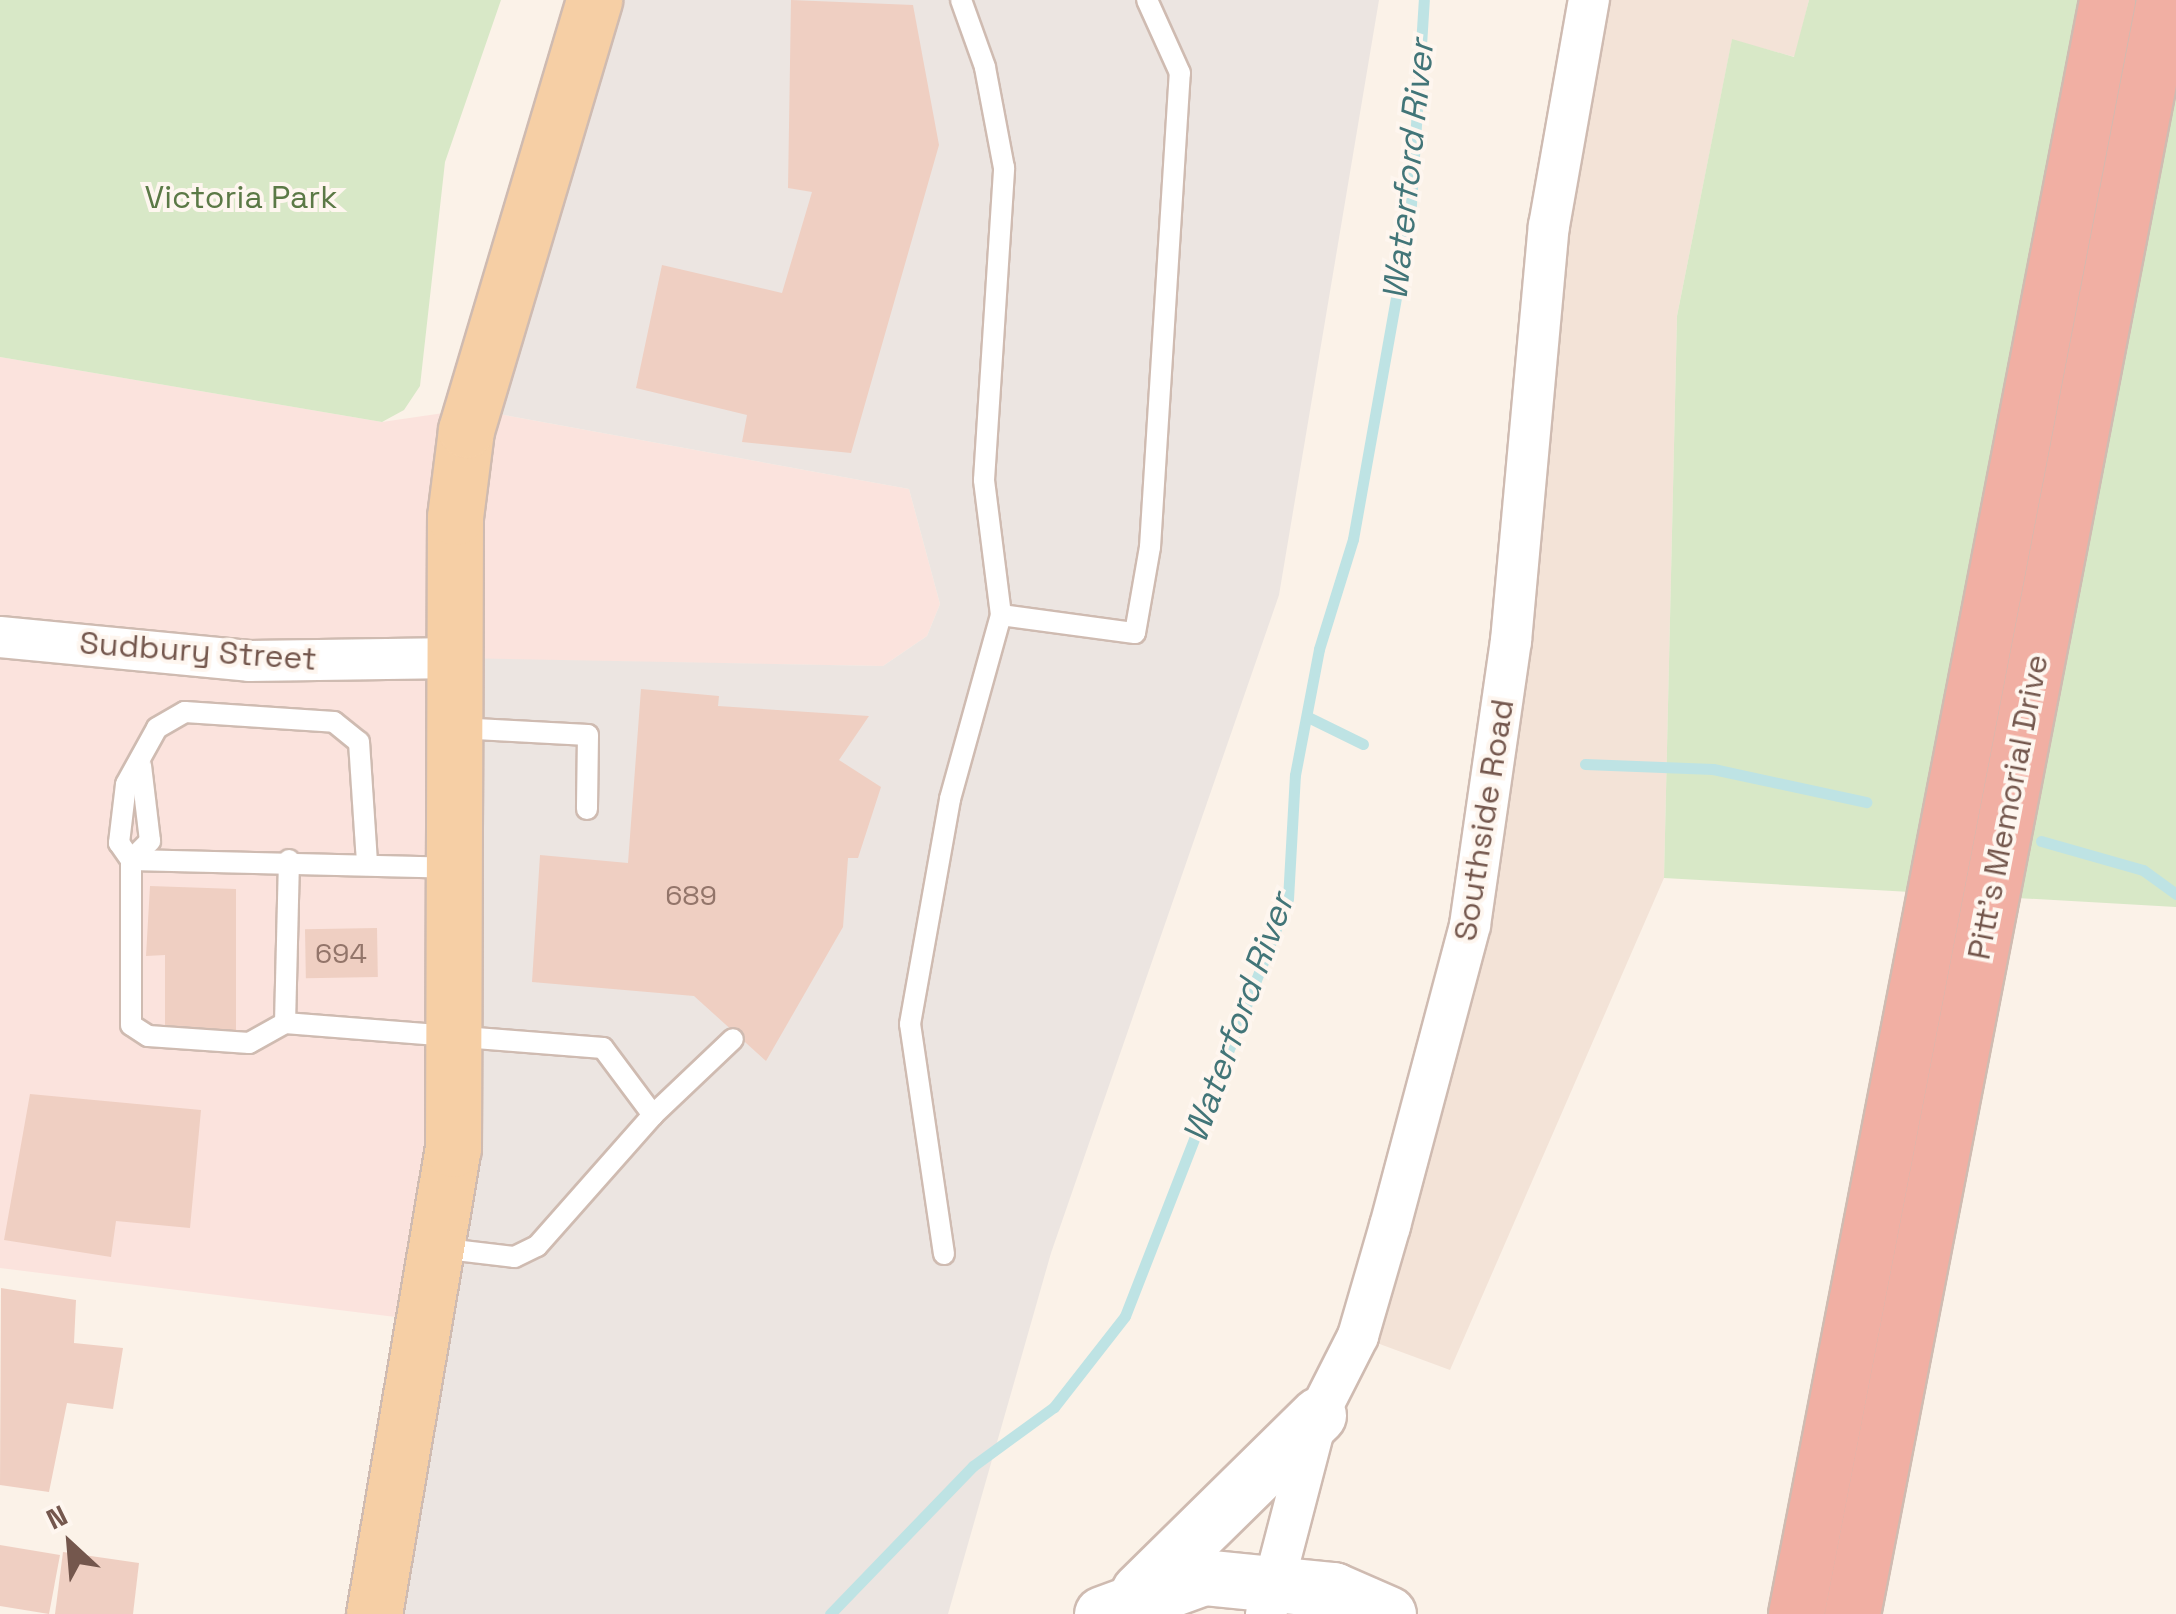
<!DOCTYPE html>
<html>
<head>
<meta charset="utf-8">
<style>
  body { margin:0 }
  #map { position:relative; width:2176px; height:1614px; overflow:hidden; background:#fbf2e8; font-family:"Space Grotesk",sans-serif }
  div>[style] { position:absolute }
  .residential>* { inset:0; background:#f3e3d7 }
  .commercial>* { inset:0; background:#fbe3dd }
  .industrial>* { inset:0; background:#ece5e1 }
  .green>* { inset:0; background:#d8e8c7 }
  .stream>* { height:11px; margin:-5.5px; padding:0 5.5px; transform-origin:5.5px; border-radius:5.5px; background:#bee3e4 }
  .building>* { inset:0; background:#efcfc2; transform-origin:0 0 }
  .roads { filter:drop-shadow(2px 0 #cfbbb1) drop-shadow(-2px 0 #cfbbb1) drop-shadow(0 2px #cfbbb1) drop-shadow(0 -2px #cfbbb1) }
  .lane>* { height:20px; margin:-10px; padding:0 10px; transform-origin:10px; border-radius:10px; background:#fff }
  .street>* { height:40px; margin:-20px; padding:0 20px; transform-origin:20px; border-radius:20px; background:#fff }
  .secondary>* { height:55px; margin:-27.5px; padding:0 27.5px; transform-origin:27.5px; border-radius:27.5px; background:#fff }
  .primary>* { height:55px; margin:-27.5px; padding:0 27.5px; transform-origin:27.5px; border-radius:27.5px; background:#f6cfa5 }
  .highway>* { height:55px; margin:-27.5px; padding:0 27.5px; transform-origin:27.5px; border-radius:27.5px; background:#f1afa3 }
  span { translate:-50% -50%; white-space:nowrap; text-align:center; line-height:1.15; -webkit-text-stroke:8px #fef6ef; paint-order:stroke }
  .number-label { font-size:28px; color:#93756a }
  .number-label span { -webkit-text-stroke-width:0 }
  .park-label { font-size:32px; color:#5b7946 }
  .street-label { font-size:32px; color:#74574d }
  .water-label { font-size:35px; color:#427578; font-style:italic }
  .north { position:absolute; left:20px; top:1494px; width:100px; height:100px; -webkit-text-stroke:8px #fef6ef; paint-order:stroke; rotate:334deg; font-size:28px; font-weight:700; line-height:40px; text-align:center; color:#74574d }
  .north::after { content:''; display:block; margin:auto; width:35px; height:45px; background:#74574d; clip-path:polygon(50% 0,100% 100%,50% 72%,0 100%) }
</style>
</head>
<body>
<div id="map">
  <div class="residential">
    <div style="clip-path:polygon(1589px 0,1809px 0,1795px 57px,1732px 40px,1677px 316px,1664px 878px,1450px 1370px,1358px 1336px,1439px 1059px)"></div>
  </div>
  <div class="commercial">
    <div style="clip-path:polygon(0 357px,382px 422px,471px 409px,909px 489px,940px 604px,927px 636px,883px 666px,456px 659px,428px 1321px,0 1268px)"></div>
  </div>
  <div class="industrial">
    <div style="clip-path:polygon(594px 0,1379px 0,1279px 595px,1051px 1253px,948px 1614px,374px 1614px,428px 1321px,456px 658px,883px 666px,927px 636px,940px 604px,909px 489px,471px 409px)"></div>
  </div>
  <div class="green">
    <div style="clip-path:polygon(0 0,501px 0,445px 162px,420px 386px,404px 410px,382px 422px,0 357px)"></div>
    <div style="clip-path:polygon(1809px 0,2176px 0,2176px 907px,1664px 878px,1677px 316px,1732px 39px,1794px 57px)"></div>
  </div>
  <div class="stream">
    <div style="left:1310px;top:718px;width:59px;rotate:26.1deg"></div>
    <div style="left:1585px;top:764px;width:128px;rotate:2.2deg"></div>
    <div style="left:1713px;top:769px;width:157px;rotate:12.2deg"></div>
    <div style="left:2041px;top:841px;width:106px;rotate:15.9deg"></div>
    <div style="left:2143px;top:870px;width:41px;rotate:36deg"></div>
    <div style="left:830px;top:1614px;width:206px;rotate:-46deg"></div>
    <div style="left:973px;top:1466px;width:100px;rotate:-36.1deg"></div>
    <div style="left:1054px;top:1407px;width:115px;rotate:-52deg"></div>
    <div style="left:1125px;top:1316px;width:448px;rotate:-68.7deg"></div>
    <div style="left:1288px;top:899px;width:124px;rotate:-86.8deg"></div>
    <div style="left:1295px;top:775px;width:128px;rotate:-79.2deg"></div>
    <div style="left:1319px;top:649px;width:115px;rotate:-72.8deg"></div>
    <div style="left:1353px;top:539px;width:324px;rotate:-79.9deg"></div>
    <div style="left:1410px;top:220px;width:220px;rotate:-86.4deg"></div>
  </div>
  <div class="building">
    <div style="clip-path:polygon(791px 0,913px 5px,939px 145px,851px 453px,742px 442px,747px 415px,636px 388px,662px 265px,782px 293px,812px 192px,788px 188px)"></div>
    <div style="clip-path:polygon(641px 689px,719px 696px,718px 706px,869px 716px,839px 760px,881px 787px,858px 858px,848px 858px,843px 927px,766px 1061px,694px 996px,532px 982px,540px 855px,628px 863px)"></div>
    <div style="clip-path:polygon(150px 886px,236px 889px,236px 1031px,165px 1031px,165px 955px,146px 956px)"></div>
    <div style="left:377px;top:928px;width:49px;height:72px;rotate:89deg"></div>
    <div style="clip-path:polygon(30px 1094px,201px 1110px,190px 1228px,116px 1221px,111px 1257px,4px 1240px)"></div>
    <div style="clip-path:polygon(1px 1288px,76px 1300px,74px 1343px,123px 1348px,113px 1409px,67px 1403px,49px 1492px,0 1485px)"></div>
    <div style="clip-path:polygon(0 1545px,60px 1555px,49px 1614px,0 1606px)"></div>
    <div style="clip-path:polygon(63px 1552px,139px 1563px,133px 1614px,55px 1614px)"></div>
  </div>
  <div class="roads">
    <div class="lane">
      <div style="left:1001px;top:615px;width:135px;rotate:7.7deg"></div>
      <div style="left:1135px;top:633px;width:87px;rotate:-80.1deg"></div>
      <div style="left:1150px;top:547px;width:475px;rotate:-86.4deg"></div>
      <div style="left:1180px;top:73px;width:80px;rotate:-114.3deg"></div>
      <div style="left:457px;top:728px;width:131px;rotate:3.1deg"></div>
      <div style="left:588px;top:735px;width:74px;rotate:90.8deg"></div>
      <div style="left:131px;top:860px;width:319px;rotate:1.4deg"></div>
      <div style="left:131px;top:860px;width:27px;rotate:-45deg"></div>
      <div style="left:150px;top:841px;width:76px;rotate:-96.8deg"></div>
      <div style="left:289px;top:860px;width:163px;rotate:91.4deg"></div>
      <div style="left:285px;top:1023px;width:319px;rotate:4.5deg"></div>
      <div style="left:603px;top:1048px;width:84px;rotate:53.3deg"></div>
      <div style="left:653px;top:1115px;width:175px;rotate:131.5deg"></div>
      <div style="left:537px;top:1246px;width:25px;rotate:154deg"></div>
      <div style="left:514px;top:1257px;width:76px;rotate:-173.2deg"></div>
      <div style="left:285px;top:1023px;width:41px;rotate:150.9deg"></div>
      <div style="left:249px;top:1043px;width:101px;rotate:-176deg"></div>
      <div style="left:148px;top:1036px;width:20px;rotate:-147deg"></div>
      <div style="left:131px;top:1025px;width:165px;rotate:-90deg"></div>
      <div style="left:131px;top:860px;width:21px;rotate:-125deg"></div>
      <div style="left:119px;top:843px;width:59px;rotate:-83.2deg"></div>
      <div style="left:126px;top:784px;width:64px;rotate:-61deg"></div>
      <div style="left:157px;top:728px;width:32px;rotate:-30deg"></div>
      <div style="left:185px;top:712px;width:149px;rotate:3.8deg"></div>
      <div style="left:334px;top:722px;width:32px;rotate:39deg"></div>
      <div style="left:359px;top:742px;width:122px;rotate:86.2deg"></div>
      <div style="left:653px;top:1115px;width:110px;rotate:-43.5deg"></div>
      <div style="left:944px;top:1254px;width:232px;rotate:-98.4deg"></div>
      <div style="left:910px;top:1024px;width:229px;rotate:-79.9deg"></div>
      <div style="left:950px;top:799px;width:191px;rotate:-74.5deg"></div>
      <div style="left:1001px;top:615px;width:136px;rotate:-97.2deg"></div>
      <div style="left:984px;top:480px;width:313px;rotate:-86.3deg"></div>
      <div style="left:1004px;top:168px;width:103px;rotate:-100.7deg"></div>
      <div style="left:985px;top:67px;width:71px;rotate:-109.7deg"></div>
    </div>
    <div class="street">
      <div style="left:0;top:637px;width:250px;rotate:5.5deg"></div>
      <div style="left:249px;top:661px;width:207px;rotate:-0.8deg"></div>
      <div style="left:1266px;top:1614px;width:206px;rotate:-75.4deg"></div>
      <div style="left:1318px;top:1415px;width:89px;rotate:-63.1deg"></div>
      <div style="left:1358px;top:1336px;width:115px;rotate:-73.8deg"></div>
      <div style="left:1390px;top:1226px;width:311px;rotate:-75.1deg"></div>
      <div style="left:1470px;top:925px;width:287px;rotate:-81.8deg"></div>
      <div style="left:1511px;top:641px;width:417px;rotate:-84.8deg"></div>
      <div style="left:1549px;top:226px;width:230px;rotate:-80deg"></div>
    </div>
    <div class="secondary">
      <div style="left:1139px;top:1591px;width:251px;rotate:-44.5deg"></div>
      <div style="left:1102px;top:1614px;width:108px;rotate:-20.1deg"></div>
      <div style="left:1203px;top:1577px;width:131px;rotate:5.7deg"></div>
      <div style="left:1333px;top:1590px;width:60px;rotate:23.6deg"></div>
    </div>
    <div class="primary">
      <div style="left:374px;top:1614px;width:472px;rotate:-80.4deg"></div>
      <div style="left:453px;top:1149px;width:632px;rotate:-89.82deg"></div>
      <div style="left:455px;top:517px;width:88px;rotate:-82.8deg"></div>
      <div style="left:466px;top:430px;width:449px;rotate:-73.4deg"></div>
    </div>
    <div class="highway">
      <div style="left:1796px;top:1614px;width:1644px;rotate:-79.09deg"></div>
      <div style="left:1852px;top:1614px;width:1644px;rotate:-79.06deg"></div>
    </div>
  </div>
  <div class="number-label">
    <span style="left:691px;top:895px">689</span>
    <span style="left:341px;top:953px">694</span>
  </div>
  <div class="park-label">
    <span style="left:241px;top:197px">Victoria Park</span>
  </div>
  <div class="street-label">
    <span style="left:198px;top:651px;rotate:4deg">Sudbury Street</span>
    <span style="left:2008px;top:807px;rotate:-79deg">Pitt's Memorial Drive</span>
    <span style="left:1484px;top:820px;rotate:-81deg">Southside Road</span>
  </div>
  <div class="water-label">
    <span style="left:1408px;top:170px;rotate:-84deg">Waterford River</span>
    <span style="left:1238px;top:1018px;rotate:-70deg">Waterford River</span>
  </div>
  <div class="north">N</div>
</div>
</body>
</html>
